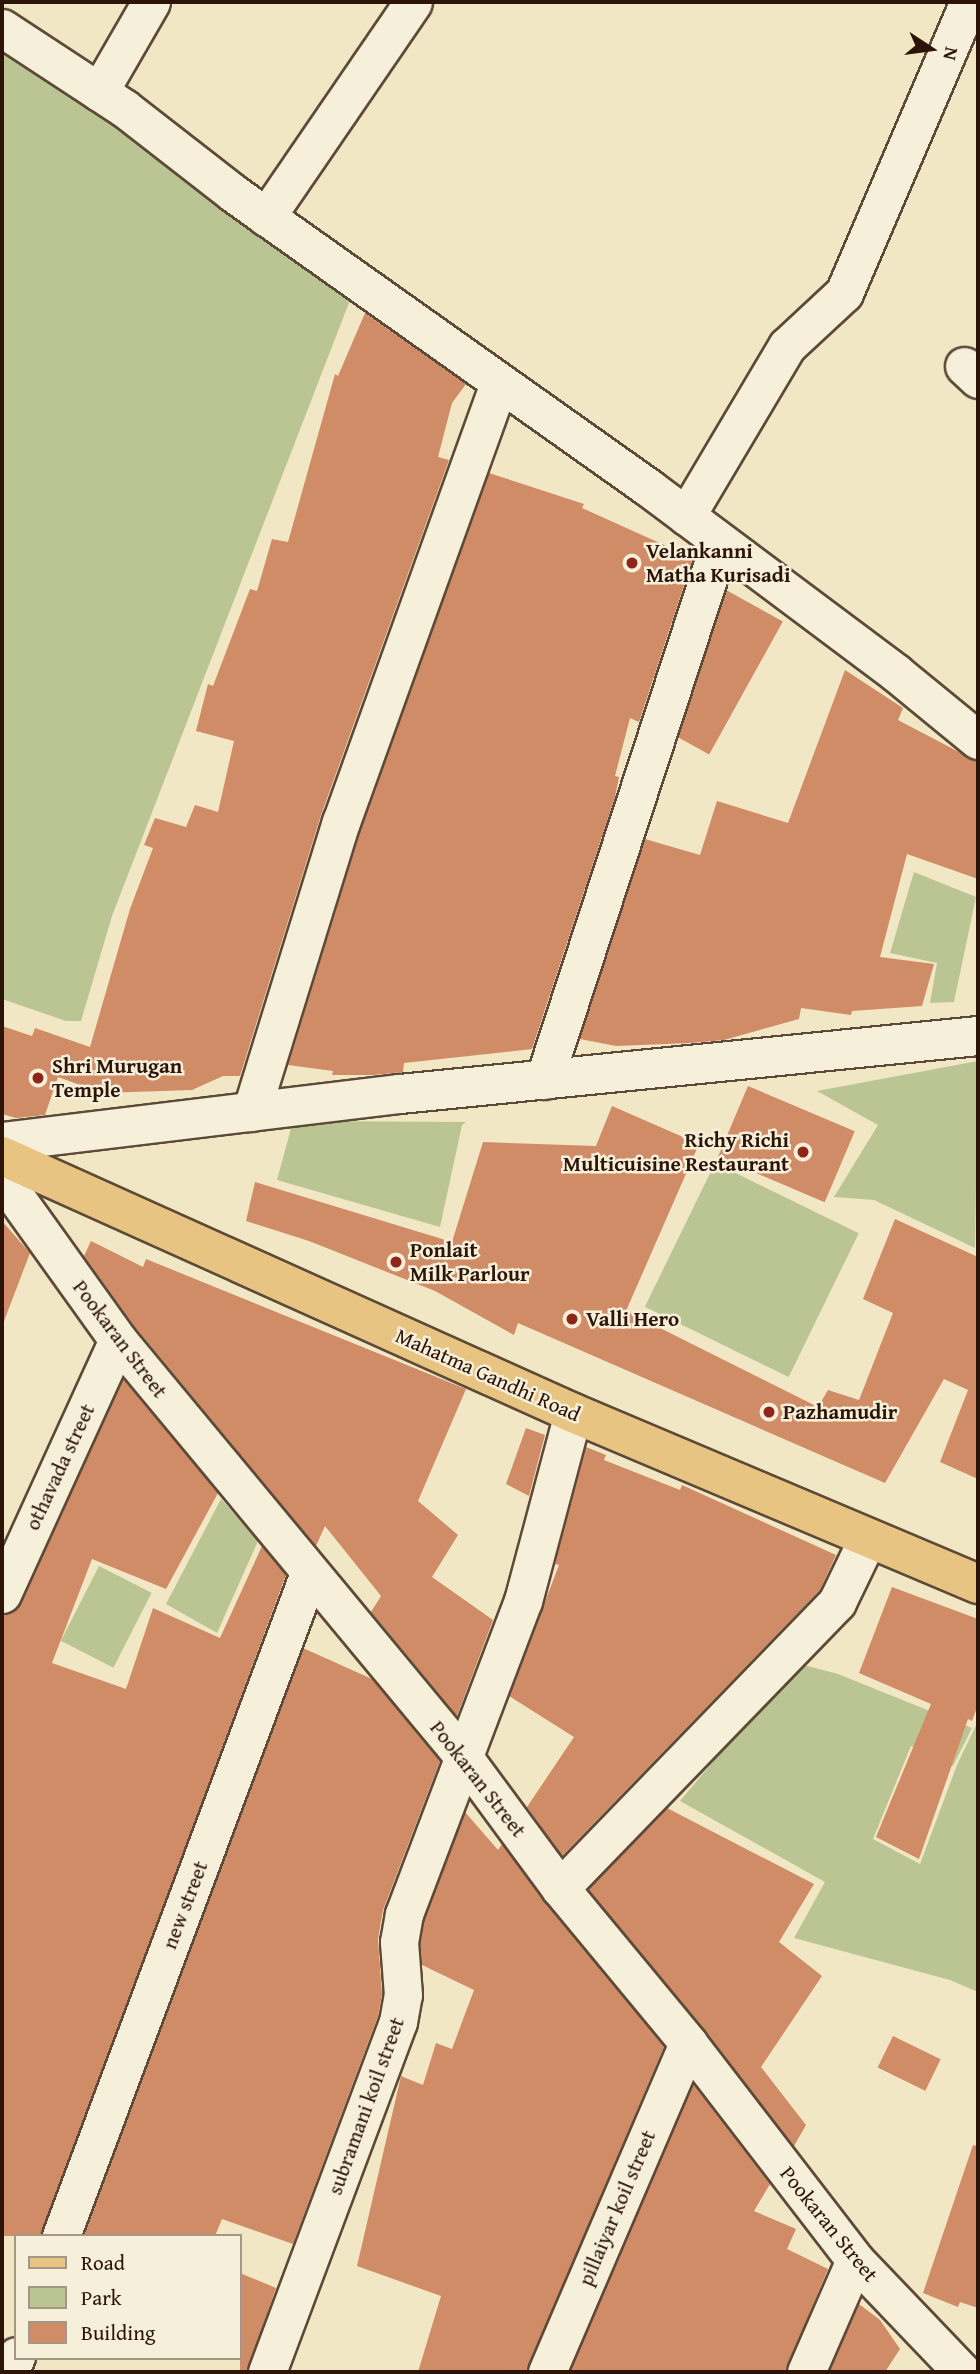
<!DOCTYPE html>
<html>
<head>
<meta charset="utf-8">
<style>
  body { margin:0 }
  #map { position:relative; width:980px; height:2374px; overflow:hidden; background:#f1e7c4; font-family:"Gentium Book Plus",serif }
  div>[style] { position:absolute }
  .green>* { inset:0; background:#bbc593; transform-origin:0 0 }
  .building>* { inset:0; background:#d08b67; transform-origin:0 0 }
  .roads { filter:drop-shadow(2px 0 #5d4937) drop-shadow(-2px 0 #5d4937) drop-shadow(0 2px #5d4937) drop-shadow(0 -2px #5d4937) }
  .street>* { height:37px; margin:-18.5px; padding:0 18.5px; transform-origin:18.5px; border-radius:18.5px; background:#f6efd9 }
  .secondary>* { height:38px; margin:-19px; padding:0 19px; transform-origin:19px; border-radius:19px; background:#f6efd9 }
  .primary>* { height:38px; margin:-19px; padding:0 19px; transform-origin:19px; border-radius:19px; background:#e8c482 }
  .dots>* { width:19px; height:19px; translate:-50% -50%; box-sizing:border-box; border:4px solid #f6efd9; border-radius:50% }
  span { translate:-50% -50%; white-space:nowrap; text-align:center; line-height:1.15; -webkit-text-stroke:5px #f6efd9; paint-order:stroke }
  .poi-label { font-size:21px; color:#2c1408; font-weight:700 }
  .left { translate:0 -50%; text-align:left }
  .right { translate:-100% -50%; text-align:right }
  .street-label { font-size:21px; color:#2c1408 }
  .frame { position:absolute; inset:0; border:4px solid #2c1408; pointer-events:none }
  .legend { position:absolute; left:14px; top:2234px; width:228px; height:126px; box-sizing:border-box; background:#f6efd9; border:2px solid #a59785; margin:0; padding:9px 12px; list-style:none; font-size:21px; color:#2c1408 }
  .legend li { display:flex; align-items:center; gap:14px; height:35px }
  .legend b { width:35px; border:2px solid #a59785 }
  .north { position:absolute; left:896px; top:14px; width:70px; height:70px; -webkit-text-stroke:5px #f6efd9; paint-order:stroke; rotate:103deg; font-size:19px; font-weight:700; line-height:28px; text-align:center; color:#2c1408 }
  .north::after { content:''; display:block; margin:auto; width:24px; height:32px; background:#2c1408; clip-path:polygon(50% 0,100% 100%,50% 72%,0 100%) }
</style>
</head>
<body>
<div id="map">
  <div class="green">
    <div style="clip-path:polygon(2px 28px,357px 282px,112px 916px,81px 1021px,66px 1021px,2px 999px)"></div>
    <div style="clip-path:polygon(914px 872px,976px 897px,954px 1002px,930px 1003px,937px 963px,890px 953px)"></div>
    <div style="clip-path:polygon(978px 1061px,975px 1248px,874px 1200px,834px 1197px,878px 1125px,817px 1091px)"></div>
    <div style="clip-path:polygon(293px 1121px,466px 1122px,462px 1125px,440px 1227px,277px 1180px)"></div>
    <div style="left:715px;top:1163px;width:160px;height:160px;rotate:26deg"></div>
    <div style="clip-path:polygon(221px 1499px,258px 1541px,217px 1633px,166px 1604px)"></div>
    <div style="left:99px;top:1566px;width:59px;height:84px;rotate:27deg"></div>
    <div style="clip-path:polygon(796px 1663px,838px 1674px,972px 1728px,953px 1766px,911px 1746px,873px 1839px,920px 1864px,957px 1765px,978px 1721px,978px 1992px,950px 1980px,794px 1938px,825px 1882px,680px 1801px)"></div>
  </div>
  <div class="building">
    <div style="clip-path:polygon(365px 313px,466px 384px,452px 403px,438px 457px,449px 460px,321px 815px,240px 1076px,223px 1076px,192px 1090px,102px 1093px,58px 1077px,45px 1115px,16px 1118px,2px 1114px,2px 1026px,32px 1036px,35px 1028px,90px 1047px,130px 909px,153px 848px,144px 845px,155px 818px,186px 827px,195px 805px,218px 812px,234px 741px,196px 731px,208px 684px,213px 686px,250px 589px,257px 591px,272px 539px,288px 542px,335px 374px,338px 376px)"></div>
    <div style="clip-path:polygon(489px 473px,584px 504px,582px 508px,693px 558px,639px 722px,630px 718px,615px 776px,619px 777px,615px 797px,532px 1049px,404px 1063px,403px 1072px,373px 1075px,332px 1075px,333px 1071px,288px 1065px,361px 829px)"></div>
    <div style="left:726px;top:590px;width:65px;height:152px;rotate:29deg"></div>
    <div style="clip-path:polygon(845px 670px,903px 708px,898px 720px,978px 762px,978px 879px,907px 854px,880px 957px,934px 964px,922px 1006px,852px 1011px,851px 1015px,801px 1008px,799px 1019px,724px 1040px,690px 1043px,616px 1046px,580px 1039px,645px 839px,700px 855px,717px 801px,788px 823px)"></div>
    <div style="left:748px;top:1086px;width:116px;height:77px;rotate:23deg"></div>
    <div style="clip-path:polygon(612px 1106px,699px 1144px,626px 1311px,818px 1407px,828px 1390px,859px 1400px,893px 1313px,863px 1299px,895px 1219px,978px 1257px,978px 1479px,940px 1462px,968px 1390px,944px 1379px,885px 1483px,518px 1323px,514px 1335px,435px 1291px,309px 1241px,246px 1221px,255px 1182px,452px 1242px,483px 1142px,596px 1146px)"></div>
    <div style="clip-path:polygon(2px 1221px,30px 1253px,4px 1321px,2px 1321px)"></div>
    <div style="clip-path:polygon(91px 1241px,143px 1267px,146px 1259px,466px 1389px,418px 1501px,458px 1535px,432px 1577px,493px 1620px,457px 1716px,371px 1612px,381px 1596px,325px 1526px,316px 1546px,135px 1327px,84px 1256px)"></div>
    <div style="clip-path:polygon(123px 1379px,218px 1493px,166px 1589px,92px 1559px,52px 1663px,126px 1689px,153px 1608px,220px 1638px,262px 1546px,286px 1575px,41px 2236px,2px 2236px,2px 1615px,21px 1603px)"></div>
    <div style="clip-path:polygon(526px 1428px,545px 1435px,529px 1496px,506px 1484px)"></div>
    <div style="clip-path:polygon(586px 1447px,606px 1455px,604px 1460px,680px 1490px,682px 1485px,836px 1555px,820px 1590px,562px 1856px,527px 1807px,574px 1737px,509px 1696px,559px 1565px,555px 1564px)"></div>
    <div style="clip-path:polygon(892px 1587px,978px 1619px,978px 1705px,972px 1721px,968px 1719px,919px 1859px,876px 1837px,931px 1704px,859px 1673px)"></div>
    <div style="clip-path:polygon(303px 1648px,372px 1679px,440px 1761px,383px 1910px,378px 1939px,382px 1994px,378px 2016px,293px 2244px,222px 2219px,215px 2236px,84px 2236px)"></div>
    <div style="clip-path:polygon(667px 1808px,814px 1884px,779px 1942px,822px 1976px,761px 2067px,806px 2125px,794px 2146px,588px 1889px)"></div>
    <div style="clip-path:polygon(465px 1812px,498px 1850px,502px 1844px,664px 2047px,526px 2372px,418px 2372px,441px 2296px,357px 2266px,401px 2076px,423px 2085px,436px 2043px,452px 2049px,474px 1990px,422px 1965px,420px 1943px,424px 1920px)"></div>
    <div style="left:893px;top:2036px;width:53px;height:35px;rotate:26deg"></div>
    <div style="clip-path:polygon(693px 2084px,770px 2184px,754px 2211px,796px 2229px,787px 2249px,828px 2269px,785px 2372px,570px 2372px)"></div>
    <div style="clip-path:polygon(973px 2145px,978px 2146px,978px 2308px,960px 2302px,958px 2307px,923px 2293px)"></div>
    <div style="clip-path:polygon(240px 2273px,276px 2288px,247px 2372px,240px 2372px)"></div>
    <div style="clip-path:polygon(859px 2304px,880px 2320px,900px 2349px,885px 2372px,829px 2372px)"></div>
  </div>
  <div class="roads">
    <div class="street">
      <div style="left:2px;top:28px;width:146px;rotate:33.3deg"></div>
      <div style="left:124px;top:108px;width:138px;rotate:37.9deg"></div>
      <div style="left:233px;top:193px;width:510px;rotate:35.34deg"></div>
      <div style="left:649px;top:488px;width:309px;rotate:36.8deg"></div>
      <div style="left:896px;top:673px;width:106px;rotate:39.3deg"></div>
      <div style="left:99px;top:92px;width:104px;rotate:-60deg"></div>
      <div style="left:266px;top:217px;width:260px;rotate:-55.6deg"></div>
      <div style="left:964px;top:366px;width:19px;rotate:43deg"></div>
      <div style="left:686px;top:516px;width:198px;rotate:-59.3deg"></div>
      <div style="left:787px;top:346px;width:78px;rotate:-42.9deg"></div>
      <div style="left:844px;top:293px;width:317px;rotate:-66.8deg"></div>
      <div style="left:544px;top:1080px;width:566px;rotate:-71.89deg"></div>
      <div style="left:251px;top:1112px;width:304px;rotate:-72.8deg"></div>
      <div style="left:341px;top:822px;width:467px;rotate:-70.2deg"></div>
      <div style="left:2px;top:1178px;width:199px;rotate:54.4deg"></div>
      <div style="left:118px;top:1340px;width:539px;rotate:50.34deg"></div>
      <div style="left:462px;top:1755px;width:165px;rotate:53.6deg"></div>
      <div style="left:560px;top:1888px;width:201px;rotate:50.4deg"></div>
      <div style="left:688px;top:2043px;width:274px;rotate:52.4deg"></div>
      <div style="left:855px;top:2260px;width:155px;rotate:46.3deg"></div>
      <div style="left:2px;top:1594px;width:279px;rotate:-65.5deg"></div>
      <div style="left:560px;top:1888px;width:398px;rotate:-45.9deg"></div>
      <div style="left:837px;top:1602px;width:71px;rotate:-64.2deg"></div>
      <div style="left:61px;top:2236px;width:708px;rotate:-69.49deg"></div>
      <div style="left:10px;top:2372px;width:17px;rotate:-69deg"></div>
      <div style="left:267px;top:2372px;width:374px;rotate:-69.5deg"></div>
      <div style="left:398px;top:2022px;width:27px;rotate:-80deg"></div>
      <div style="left:403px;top:1995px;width:53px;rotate:-94.3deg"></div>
      <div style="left:399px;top:1942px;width:28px;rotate:-80deg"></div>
      <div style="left:404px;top:1914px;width:335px;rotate:-69.2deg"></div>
      <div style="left:523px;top:1601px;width:195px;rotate:-75.1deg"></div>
      <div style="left:547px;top:2372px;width:358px;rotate:-66.8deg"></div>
      <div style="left:806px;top:2372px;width:122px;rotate:-66.4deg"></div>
    </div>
    <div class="secondary">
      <div style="left:2px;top:1142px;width:401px;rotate:-6.9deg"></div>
      <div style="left:400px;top:1094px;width:581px;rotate:-5.73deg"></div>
    </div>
    <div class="primary">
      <div style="left:2px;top:1156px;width:626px;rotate:24.23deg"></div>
      <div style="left:573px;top:1413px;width:440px;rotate:22.9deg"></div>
    </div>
  </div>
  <div class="dots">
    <div style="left:632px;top:563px;background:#8f2418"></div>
    <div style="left:38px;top:1078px;background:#8f2418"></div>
    <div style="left:803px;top:1152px;background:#8f2418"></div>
    <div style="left:396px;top:1262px;background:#8f2418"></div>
    <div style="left:572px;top:1319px;background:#8f2418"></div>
    <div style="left:769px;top:1412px;background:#8f2418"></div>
  </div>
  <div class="poi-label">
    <span class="left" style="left:646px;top:563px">Velankanni<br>Matha Kurisadi</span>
    <span class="left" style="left:52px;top:1078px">Shri Murugan<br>Temple</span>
    <span class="right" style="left:789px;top:1152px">Richy Richi<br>Multicuisine Restaurant</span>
    <span class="left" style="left:410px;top:1262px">Ponlait<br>Milk Parlour</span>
    <span class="left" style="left:586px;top:1319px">Valli Hero</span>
    <span class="left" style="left:783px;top:1412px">Pazhamudir</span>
  </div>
  <div class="street-label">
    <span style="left:120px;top:1339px;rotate:53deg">Pookaran Street</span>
    <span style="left:488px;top:1375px;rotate:24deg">Mahatma Gandhi Road</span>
    <span style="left:60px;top:1467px;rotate:-65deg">othavada street</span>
    <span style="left:478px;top:1779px;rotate:52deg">Pookaran Street</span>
    <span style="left:185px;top:1905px;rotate:-69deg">new street</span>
    <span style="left:366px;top:2106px;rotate:-70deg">subramani koil street</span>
    <span style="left:617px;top:2208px;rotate:-67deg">pillaiyar koil street</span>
    <span style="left:829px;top:2224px;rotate:51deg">Pookaran Street</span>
  </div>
  <div class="frame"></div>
  <ul class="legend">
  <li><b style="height:9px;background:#e8c482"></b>Road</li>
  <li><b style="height:19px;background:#bbc593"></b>Park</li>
  <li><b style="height:19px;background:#d08b67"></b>Building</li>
  </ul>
  <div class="north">N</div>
</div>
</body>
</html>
